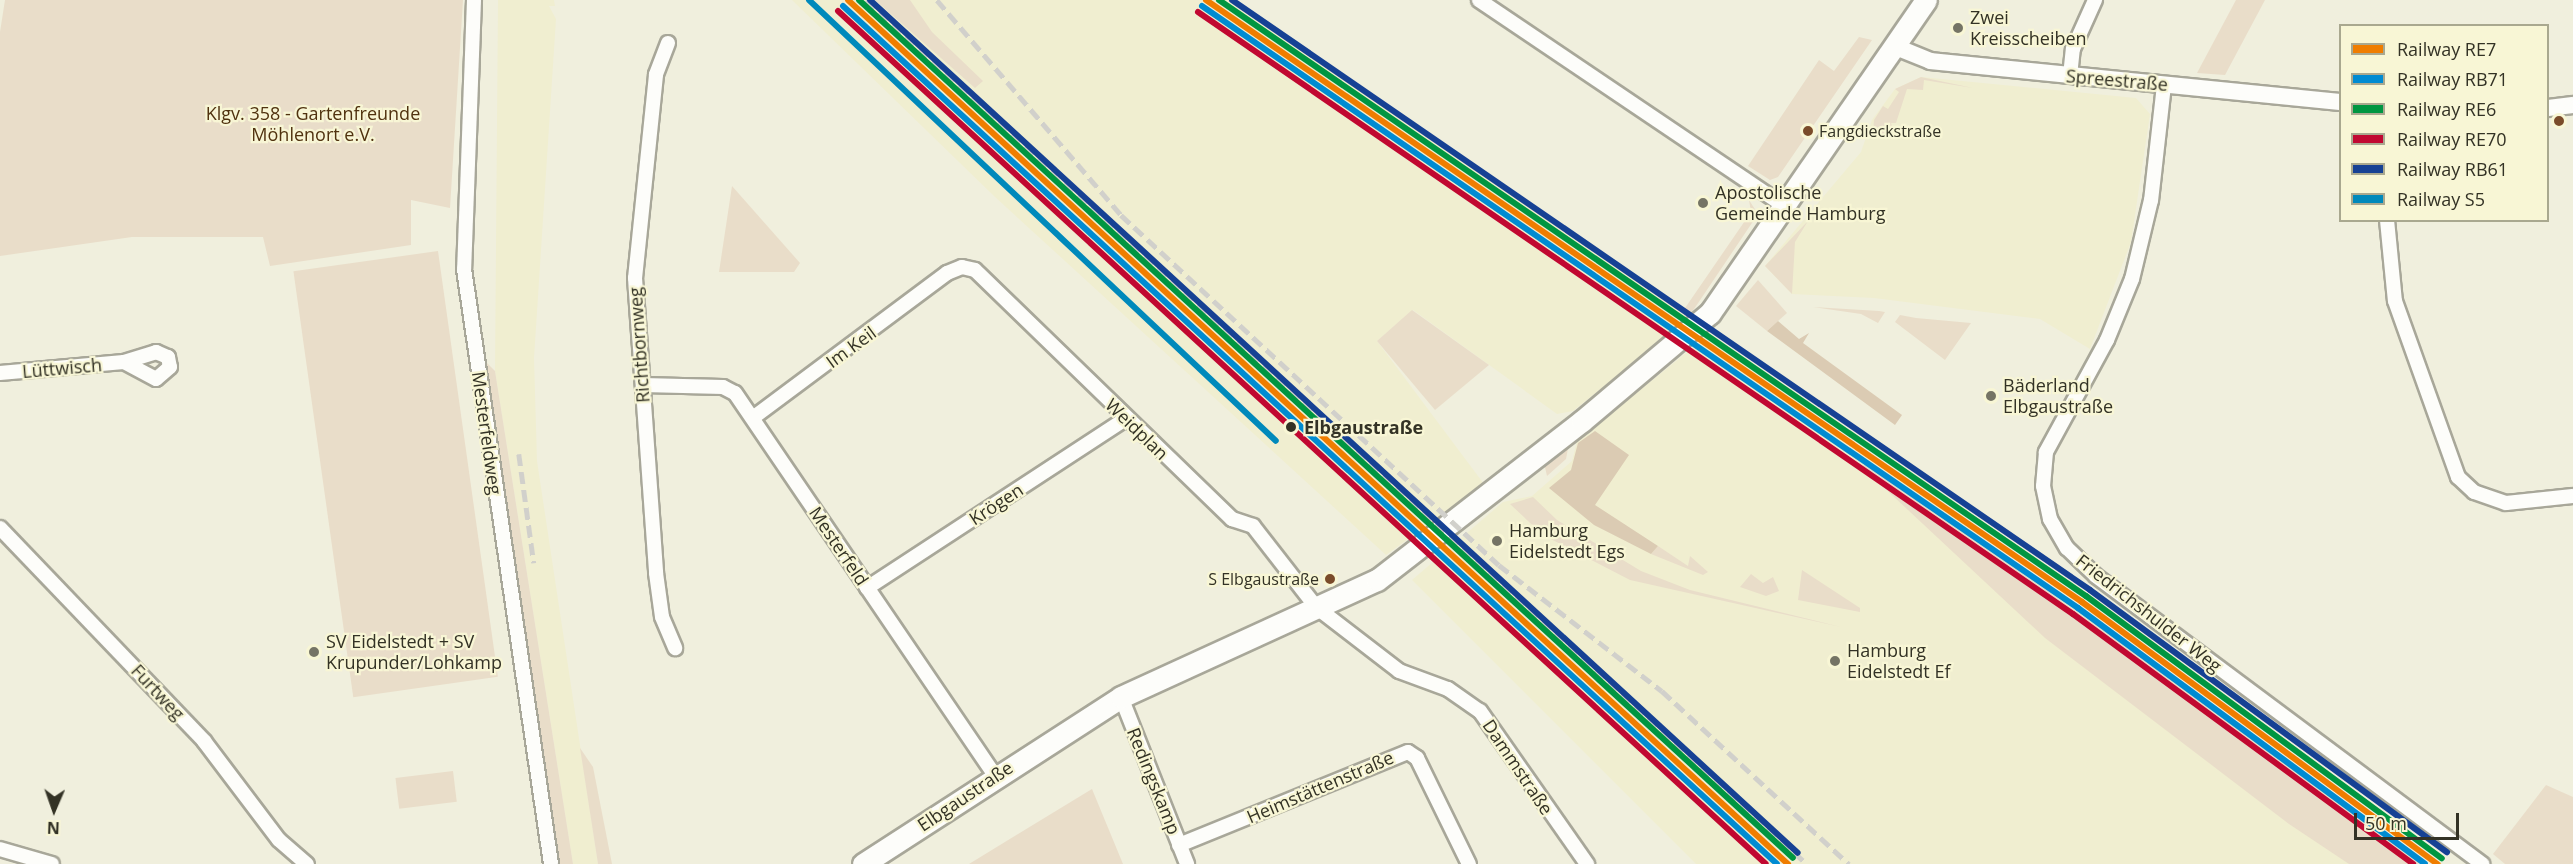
<!DOCTYPE html>
<html>
<head>
<meta charset="utf-8">
<style>
  body { margin:0 }
  #map { position:relative; width:2573px; height:864px; overflow:hidden; background:#f0efdd; font-family:"Open Sans",sans-serif }
  div>[style] { position:absolute }
  .built>* { inset:0; background:#f0eed0 }
  .green>* { inset:0; background:#e9ddc9; transform-origin:0 0 }
  .forest>* { inset:0; background:#dbcbb3 }
  .roads { filter:drop-shadow(2px 0 #a8a799) drop-shadow(-2px 0 #a8a799) drop-shadow(0 2px #a8a799) drop-shadow(0 -2px #a8a799) }
  .minor>* { height:14px; margin:-7px; padding:0 7px; transform-origin:7px; border-radius:7px; background:#fdfdfa }
  .tertiary>* { height:16px; margin:-8px; padding:0 8px; transform-origin:8px; border-radius:8px; background:#fdfdfa }
  .primary>* { height:21px; margin:-10.5px; padding:0 10.5px; transform-origin:10.5px; border-radius:10.5px; background:#fdfdfa }
  .rail>* { height:4.5px; margin-top:-2.25px; transform-origin:0; background:repeating-linear-gradient(90deg,#d1d0cb 0 12px,transparent 0 18px) }
  .rail-1>* { height:6px; margin:-3px; padding:0 3px; transform-origin:3px; border-radius:3px; background:#ef7d00 }
  .rail-2>* { height:6px; margin:-3px; padding:0 3px; transform-origin:3px; border-radius:3px; background:#008bd2 }
  .rail-3>* { height:6px; margin:-3px; padding:0 3px; transform-origin:3px; border-radius:3px; background:#009641 }
  .rail-4>* { height:6px; margin:-3px; padding:0 3px; transform-origin:3px; border-radius:3px; background:#c10831 }
  .rail-5>* { height:6px; margin:-3px; padding:0 3px; transform-origin:3px; border-radius:3px; background:#164194 }
  .rail-6>* { height:6px; margin:-3px; padding:0 3px; transform-origin:3px; border-radius:3px; background:#0089bb }
  .dots>* { width:16px; height:16px; translate:-50% -50%; box-sizing:border-box; border:3px solid #f8f6d5; border-radius:50% }
  span { translate:-50% -50%; white-space:nowrap; text-align:center; line-height:1.15; -webkit-text-stroke:4.5px #f8f6d5; paint-order:stroke }
  .bus-label { font-size:16px; color:#333225 }
  .left { translate:0 -50%; text-align:left }
  .right { translate:-100% -50%; text-align:right }
  .poi-label { font-size:18px; color:#333225 }
  .street-label { font-size:18px; color:#333225 }
  .park-label { font-size:18px; color:#50320f }
  .stop-label { font-size:18px; color:#333225; font-weight:700 }
  .legend { position:absolute; left:2339px; top:24px; width:210px; height:198px; box-sizing:border-box; background:#f8f6d5; border:2px solid #a9a88f; margin:0; padding:8px 10px; list-style:none; font-size:18px; color:#333225 }
  .legend li { display:flex; align-items:center; gap:12px; height:30px }
  .legend b { width:30px; border:2px solid #a9a88f }
  .north { position:absolute; left:24px; top:780px; width:60px; height:60px; -webkit-text-stroke:4px #f8f6d5; paint-order:stroke; rotate:182deg; font-size:16px; font-weight:700; line-height:24px; text-align:center; color:#333225 }
  .north::after { content:''; display:block; margin:auto; width:21px; height:27px; background:#333225; clip-path:polygon(50% 0,100% 100%,50% 72%,0 100%) }
  .scale { position:absolute; left:2354px; top:813px; width:105px; height:27px; box-sizing:border-box; border:3px solid #333225; border-top:0; padding-left:8px; font-size:18px; line-height:21px; white-space:nowrap; color:#333225; -webkit-text-stroke:4px #f8f6d5; paint-order:stroke }
</style>
</head>
<body>
<div id="map">
  <div class="built">
    <div style="clip-path:polygon(498px 0,554px 0,555px 6px,549px 6px,556px 19px,534px 358px,537px 461px,598px 864px,573px 864px,495px 371px)"></div>
    <div style="clip-path:polygon(792px 0,1230px 0,1683px 311px,1686px 321px,1573px 411px,1557px 414px,1413px 310px,1377px 341px,1484px 484px,1386px 555px,994px 196px)"></div>
    <div style="clip-path:polygon(1921px 77px,2136px 98px,2150px 114px,2131px 242px,2090px 349px,2040px 319px,1874px 298px,1792px 294px,1765px 266px,1861px 152px,1872px 120px,1895px 89px)"></div>
    <div style="clip-path:polygon(1707px 336px,2222px 714px,2410px 864px,1696px 864px,1412px 580px,1503px 502px,1532px 496px,1572px 461px,1577px 441px)"></div>
  </div>
  <div class="green">
    <div style="clip-path:polygon(5px 0,463px 0,450px 208px,411px 200px,411px 245px,270px 266px,263px 237px,132px 237px,0 256px,0 32px)"></div>
    <div style="clip-path:polygon(875px 0,910px 0,932px 32px,983px 81px,975px 88px)"></div>
    <div style="clip-path:polygon(2236px 0,2265px 0,2225px 75px,2197px 73px)"></div>
    <div style="clip-path:polygon(1859px 37px,1872px 40px,1778px 177px,1770px 180px,1748px 166px,1819px 60px,1834px 71px)"></div>
    <div style="clip-path:polygon(1921px 77px,1973px 88px,1924px 80px,1923px 90px,1907px 89px,1896px 123px,1891px 123px,1895px 136px,1873px 132px,1874px 120px,1883px 106px,1888px 109px,1899px 92px,1895px 89px)"></div>
    <div style="clip-path:polygon(732px 186px,800px 263px,794px 272px,719px 272px)"></div>
    <div style="clip-path:polygon(1749px 200px,1758px 214px,1686px 321px,1683px 311px,1751px 212px)"></div>
    <div style="clip-path:polygon(1808px 221px,1795px 242px,1792px 294px,1765px 266px)"></div>
    <div style="left:438px;top:251px;width:430px;height:146px;rotate:82deg"></div>
    <div style="clip-path:polygon(1758px 280px,1787px 313px,1767px 331px,1736px 306px)"></div>
    <div style="clip-path:polygon(1813px 307px,1879px 311px,1885px 312px,1878px 323px,1861px 314px)"></div>
    <div style="clip-path:polygon(1412px 310px,1489px 365px,1435px 410px,1377px 341px)"></div>
    <div style="clip-path:polygon(1900px 315px,1916px 318px,1971px 323px,1945px 360px,1895px 322px)"></div>
    <div style="clip-path:polygon(476px 352px,495px 371px,573px 864px,560px 864px)"></div>
    <div style="clip-path:polygon(1569px 443px,1566px 459px,1547px 476px,1544px 463px)"></div>
    <div style="clip-path:polygon(1866px 463px,2300px 769px,2425px 864px,2349px 864px,2289px 824px,2045px 638px,1862px 467px)"></div>
    <div style="clip-path:polygon(1533px 497px,1557px 520px,1641px 571px,1690px 590px,1841px 627px,1630px 580px,1543px 535px,1510px 504px)"></div>
    <div style="clip-path:polygon(1658px 546px,1688px 566px,1690px 556px,1708px 572px,1703px 575px,1651px 554px)"></div>
    <div style="clip-path:polygon(1802px 570px,1860px 608px,1860px 612px,1798px 600px)"></div>
    <div style="clip-path:polygon(1751px 574px,1763px 583px,1773px 577px,1779px 591px,1766px 596px,1740px 587px)"></div>
    <div style="clip-path:polygon(580px 748px,593px 767px,612px 864px,598px 864px)"></div>
    <div style="left:453px;top:771px;width:31px;height:58px;rotate:83deg"></div>
    <div style="clip-path:polygon(2546px 785px,2573px 797px,2573px 864px,2505px 864px,2493px 854px)"></div>
    <div style="clip-path:polygon(1092px 789px,1123px 864px,969px 864px)"></div>
  </div>
  <div class="forest">
    <div style="clip-path:polygon(1778px 321px,1799px 339px,1809px 333px,1803px 343px,1902px 415px,1895px 425px,1767px 331px)"></div>
    <div style="clip-path:polygon(1595px 431px,1629px 455px,1595px 505px,1658px 546px,1651px 554px,1594px 525px,1549px 488px,1571px 470px,1578px 443px)"></div>
  </div>
  <div class="roads">
    <div class="minor">
      <div style="left:474px;top:0;width:269px;rotate:92.1deg"></div>
      <div style="left:464px;top:269px;width:601px;rotate:81.68deg"></div>
      <div style="left:1479px;top:0;width:368px;rotate:34deg"></div>
      <div style="left:668px;top:43px;width:34px;rotate:111deg"></div>
      <div style="left:656px;top:75px;width:204px;rotate:95.9deg"></div>
      <div style="left:635px;top:278px;width:296px;rotate:85.9deg"></div>
      <div style="left:656px;top:573px;width:44px;rotate:82.2deg"></div>
      <div style="left:662px;top:617px;width:34px;rotate:67deg"></div>
      <div style="left:2070px;top:76px;width:27px;rotate:-84deg"></div>
      <div style="left:2073px;top:49px;width:54px;rotate:-65.8deg"></div>
      <div style="left:2164px;top:85px;width:116px;rotate:96.4deg"></div>
      <div style="left:2151px;top:200px;width:81px;rotate:103.5deg"></div>
      <div style="left:2132px;top:279px;width:66px;rotate:112.3deg"></div>
      <div style="left:2107px;top:340px;width:128px;rotate:118.6deg"></div>
      <div style="left:2046px;top:452px;width:34px;rotate:95deg"></div>
      <div style="left:2043px;top:486px;width:34px;rotate:78deg"></div>
      <div style="left:2050px;top:519px;width:34px;rotate:60deg"></div>
      <div style="left:2067px;top:548px;width:40px;rotate:44deg"></div>
      <div style="left:2096px;top:576px;width:482px;rotate:36.7deg"></div>
      <div style="left:2387px;top:220px;width:81px;rotate:84.4deg"></div>
      <div style="left:2395px;top:301px;width:187px;rotate:70.3deg"></div>
      <div style="left:2458px;top:477px;width:22px;rotate:43deg"></div>
      <div style="left:2474px;top:492px;width:34px;rotate:19deg"></div>
      <div style="left:2506px;top:503px;width:67px;rotate:-6deg"></div>
      <div style="left:0;top:373px;width:124px;rotate:-5.1deg"></div>
      <div style="left:124px;top:362px;width:34px;rotate:-17deg"></div>
      <div style="left:156px;top:352px;width:13px;rotate:23deg"></div>
      <div style="left:168px;top:357px;width:10px;rotate:79deg"></div>
      <div style="left:170px;top:367px;width:18px;rotate:139deg"></div>
      <div style="left:156px;top:379px;width:36px;rotate:-152deg"></div>
      <div style="left:643px;top:385px;width:80px;rotate:1.4deg"></div>
      <div style="left:723px;top:387px;width:13px;rotate:27deg"></div>
      <div style="left:735px;top:393px;width:463px;rotate:55.8deg"></div>
      <div style="left:754px;top:417px;width:241px;rotate:-36.7deg"></div>
      <div style="left:947px;top:273px;width:16px;rotate:-22deg"></div>
      <div style="left:962px;top:267px;width:13px;rotate:13deg"></div>
      <div style="left:975px;top:270px;width:358px;rotate:44.1deg"></div>
      <div style="left:1232px;top:519px;width:22px;rotate:18deg"></div>
      <div style="left:1253px;top:526px;width:103px;rotate:52.1deg"></div>
      <div style="left:1316px;top:607px;width:105px;rotate:37.6deg"></div>
      <div style="left:1399px;top:671px;width:52px;rotate:20.2deg"></div>
      <div style="left:1448px;top:689px;width:39px;rotate:35deg"></div>
      <div style="left:1480px;top:711px;width:187px;rotate:55deg"></div>
      <div style="left:0;top:528px;width:295px;rotate:46.2deg"></div>
      <div style="left:204px;top:741px;width:124px;rotate:52.9deg"></div>
      <div style="left:279px;top:840px;width:37px;rotate:41deg"></div>
      <div style="left:867px;top:588px;width:308px;rotate:-33.2deg"></div>
      <div style="left:1121px;top:697px;width:180px;rotate:68.4deg"></div>
      <div style="left:1179px;top:845px;width:247px;rotate:-22.1deg"></div>
      <div style="left:1408px;top:752px;width:11px;rotate:34deg"></div>
      <div style="left:1417px;top:758px;width:118px;rotate:63.9deg"></div>
      <div style="left:0;top:849px;width:54px;rotate:16.1deg"></div>
    </div>
    <div class="tertiary">
      <div style="left:1896px;top:47px;width:37px;rotate:22deg"></div>
      <div style="left:1930px;top:61px;width:412px;rotate:5.7deg"></div>
      <div style="left:2548px;top:108px;width:25px;rotate:-7deg"></div>
    </div>
    <div class="primary">
      <div style="left:863px;top:864px;width:307px;rotate:-32.9deg"></div>
      <div style="left:1121px;top:697px;width:281px;rotate:-24.6deg"></div>
      <div style="left:1377px;top:580px;width:259px;rotate:-37.8deg"></div>
      <div style="left:1582px;top:421px;width:167px;rotate:-40.2deg"></div>
      <div style="left:1710px;top:313px;width:380px;rotate:-55.4deg"></div>
    </div>
  </div>
  <div class="rail">
    <div style="left:866px;top:0;width:1277px;rotate:42.56deg"></div>
    <div style="left:937px;top:0;width:283px;rotate:49.4deg"></div>
    <div style="left:1121px;top:215px;width:515px;rotate:42.8deg"></div>
    <div style="left:1499px;top:565px;width:206px;rotate:37.7deg"></div>
    <div style="left:1662px;top:691px;width:255px;rotate:42.8deg"></div>
    <div style="left:519px;top:454px;width:110px;rotate:82.2deg"></div>
  </div>
  <div class="rail-1">
    <div style="left:848px;top:0;width:1277px;rotate:42.59deg"></div>
    <div style="left:1206px;top:0;width:1063px;rotate:34.5deg"></div>
    <div style="left:2082px;top:602px;width:442px;rotate:36.4deg"></div>
  </div>
  <div class="rail-2">
    <div style="left:843px;top:6px;width:1268px;rotate:42.57deg"></div>
    <div style="left:1202px;top:6px;width:1063px;rotate:34.5deg"></div>
    <div style="left:2078px;top:608px;width:431px;rotate:36.4deg"></div>
  </div>
  <div class="rail-3">
    <div style="left:859px;top:0;width:1268px;rotate:42.57deg"></div>
    <div style="left:1219px;top:0;width:1052px;rotate:34.51deg"></div>
    <div style="left:2086px;top:596px;width:442px;rotate:36.4deg"></div>
  </div>
  <div class="rail-4">
    <div style="left:838px;top:11px;width:1260px;rotate:42.59deg"></div>
    <div style="left:1198px;top:12px;width:1062px;rotate:34.53deg"></div>
    <div style="left:2073px;top:614px;width:422px;rotate:36.3deg"></div>
  </div>
  <div class="rail-5">
    <div style="left:870px;top:0;width:1260px;rotate:42.59deg"></div>
    <div style="left:1232px;top:0;width:1041px;rotate:34.51deg"></div>
    <div style="left:2090px;top:590px;width:443px;rotate:36.3deg"></div>
  </div>
  <div class="rail-6">
    <div style="left:809px;top:0;width:642px;rotate:43.36deg"></div>
  </div>
  <div class="dots">
    <div style="left:1958px;top:28px;background:#757465"></div>
    <div style="left:2559px;top:121px;background:#7a4b2a"></div>
    <div style="left:1808px;top:131px;background:#7a4b2a"></div>
    <div style="left:1703px;top:203px;background:#757465"></div>
    <div style="left:1991px;top:396px;background:#757465"></div>
    <div style="left:1291px;top:427px;background:#333225"></div>
    <div style="left:1497px;top:541px;background:#757465"></div>
    <div style="left:1330px;top:579px;background:#7a4b2a"></div>
    <div style="left:314px;top:652px;background:#757465"></div>
    <div style="left:1835px;top:661px;background:#757465"></div>
  </div>
  <div class="bus-label">
    <span class="left" style="left:1819px;top:131px">Fangdieckstraße</span>
    <span class="right" style="left:1319px;top:579px">S Elbgaustraße</span>
  </div>
  <div class="poi-label">
    <span class="left" style="left:1970px;top:28px">Zwei<br>Kreisscheiben</span>
    <span class="left" style="left:1715px;top:203px">Apostolische<br>Gemeinde Hamburg</span>
    <span class="left" style="left:2003px;top:396px">Bäderland<br>Elbgaustraße</span>
    <span class="left" style="left:1509px;top:541px">Hamburg<br>Eidelstedt Egs</span>
    <span class="left" style="left:326px;top:652px">SV Eidelstedt + SV<br>Krupunder/Lohkamp</span>
    <span class="left" style="left:1847px;top:661px">Hamburg<br>Eidelstedt Ef</span>
  </div>
  <div class="street-label">
    <span style="left:2117px;top:80px;rotate:5deg">Spreestraße</span>
    <span style="left:639px;top:345px;rotate:-94deg">Richtbornweg</span>
    <span style="left:851px;top:347px;rotate:-36deg">Im Keil</span>
    <span style="left:62px;top:368px;rotate:-5deg">Lüttwisch</span>
    <span style="left:1137px;top:429px;rotate:44deg">Weidplan</span>
    <span style="left:487px;top:433px;rotate:82deg">Mesterfeldweg</span>
    <span style="left:996px;top:504px;rotate:-33deg">Krögen</span>
    <span style="left:839px;top:546px;rotate:56deg">Mesterfeld</span>
    <span style="left:2149px;top:613px;rotate:38deg">Friedrichshulder Weg</span>
    <span style="left:158px;top:692px;rotate:47deg">Furtweg</span>
    <span style="left:1518px;top:767px;rotate:56deg">Dammstraße</span>
    <span style="left:1154px;top:781px;rotate:68deg">Redingskamp</span>
    <span style="left:1320px;top:787px;rotate:-23deg">Heimstättenstraße</span>
    <span style="left:965px;top:796px;rotate:-34deg">Elbgaustraße</span>
  </div>
  <div class="park-label">
    <span style="left:313px;top:124px">Klgv. 358 - Gartenfreunde<br>Möhlenort e.V.</span>
  </div>
  <div class="stop-label">
    <span class="left" style="left:1304px;top:427px">Elbgaustraße</span>
  </div>
  <ul class="legend">
  <li><b style="height:8px;background:#ef7d00"></b>Railway RE7</li>
  <li><b style="height:8px;background:#008bd2"></b>Railway RB71</li>
  <li><b style="height:8px;background:#009641"></b>Railway RE6</li>
  <li><b style="height:8px;background:#c10831"></b>Railway RE70</li>
  <li><b style="height:8px;background:#164194"></b>Railway RB61</li>
  <li><b style="height:8px;background:#0089bb"></b>Railway S5</li>
  </ul>
  <div class="north">N</div>
  <div class="scale">50 m</div>
</div>
</body>
</html>
